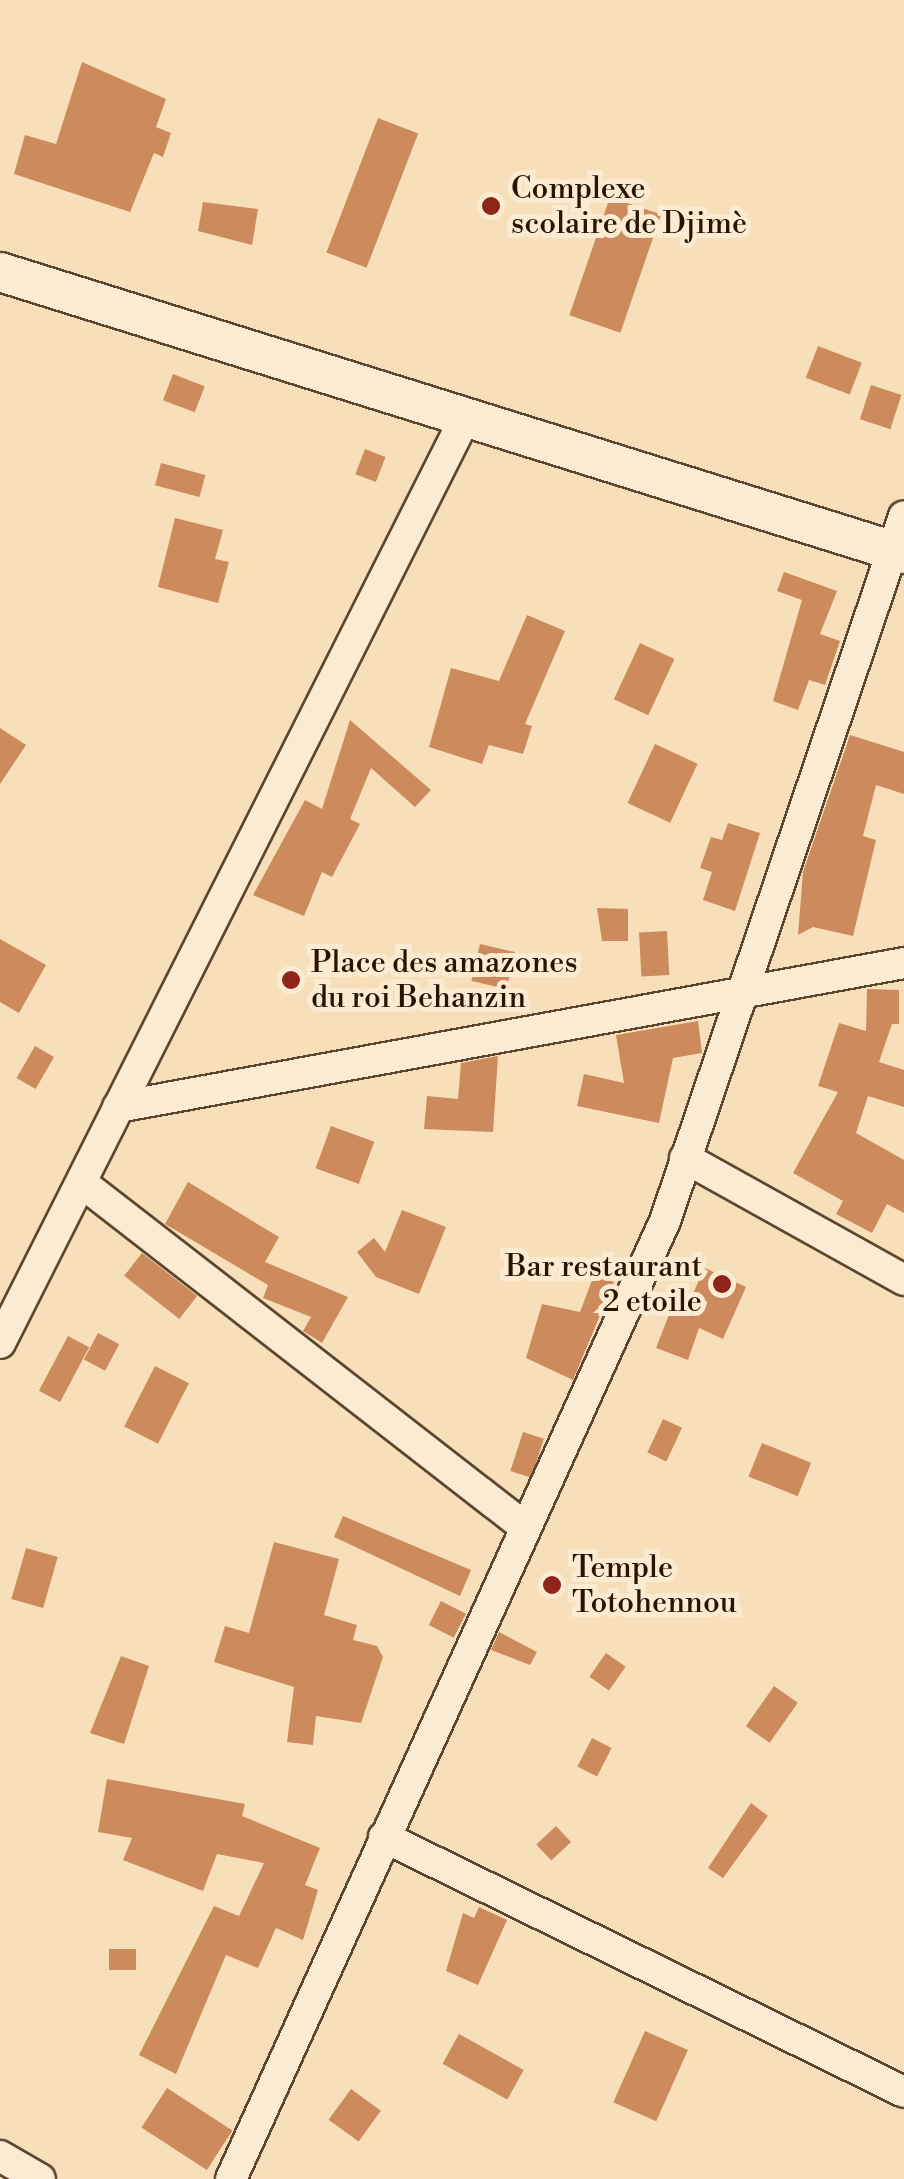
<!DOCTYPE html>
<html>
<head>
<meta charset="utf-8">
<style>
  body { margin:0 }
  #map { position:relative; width:904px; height:2179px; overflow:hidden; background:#f7e0b9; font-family:"Libre Bodoni",serif }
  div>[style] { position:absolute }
  .building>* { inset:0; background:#cd8a5d; transform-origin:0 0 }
  .roads { filter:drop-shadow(2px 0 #5c462f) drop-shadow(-2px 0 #5c462f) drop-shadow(0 2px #5c462f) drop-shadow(0 -2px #5c462f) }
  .minor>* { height:30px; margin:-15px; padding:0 15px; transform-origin:15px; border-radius:15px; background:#faebd2 }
  .tertiary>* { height:38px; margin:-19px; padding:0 19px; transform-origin:19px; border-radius:19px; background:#faebd2 }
  .dots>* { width:28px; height:28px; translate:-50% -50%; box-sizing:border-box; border:5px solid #faebd2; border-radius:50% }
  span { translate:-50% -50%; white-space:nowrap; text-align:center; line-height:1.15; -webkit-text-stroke:10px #faebd2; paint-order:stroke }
  .poi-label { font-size:30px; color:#291301 }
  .left { translate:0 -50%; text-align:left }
  .right { translate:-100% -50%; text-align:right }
</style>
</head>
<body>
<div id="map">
  <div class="building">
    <div style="clip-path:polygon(82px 62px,166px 99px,156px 127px,171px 133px,163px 157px,154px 153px,130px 212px,14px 174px,25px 135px,56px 144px)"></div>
    <div style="left:378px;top:118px;width:43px;height:144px;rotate:21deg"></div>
    <div style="left:610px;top:197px;width:54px;height:125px;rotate:19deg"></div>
    <div style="clip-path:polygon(203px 202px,258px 209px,252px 245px,198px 231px)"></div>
    <div style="left:818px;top:346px;width:47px;height:34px;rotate:21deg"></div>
    <div style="left:173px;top:374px;width:34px;height:28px;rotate:21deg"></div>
    <div style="left:871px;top:385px;width:32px;height:36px;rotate:18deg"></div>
    <div style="left:365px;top:449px;width:22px;height:27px;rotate:21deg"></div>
    <div style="left:161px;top:463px;width:46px;height:23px;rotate:15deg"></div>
    <div style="clip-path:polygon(175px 518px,223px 530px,215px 559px,229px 562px,218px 603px,158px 587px)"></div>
    <div style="clip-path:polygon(784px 572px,837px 591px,820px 634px,840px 641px,825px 685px,809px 680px,798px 710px,773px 701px,802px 600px,777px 591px)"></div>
    <div style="clip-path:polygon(527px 615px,565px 631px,525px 724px,532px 726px,523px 754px,489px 745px,482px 764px,429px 747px,451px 668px,499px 681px)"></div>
    <div style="left:640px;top:643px;width:38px;height:62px;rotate:25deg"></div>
    <div style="clip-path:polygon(350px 720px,431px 790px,415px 807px,371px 768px,350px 819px,360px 824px,332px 877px,322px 872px,304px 916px,253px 895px,305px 800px,322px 809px)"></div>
    <div style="clip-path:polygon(0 728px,26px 745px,0 784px)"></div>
    <div style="clip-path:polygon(850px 735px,904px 752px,904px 794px,876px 785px,863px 836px,876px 840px,853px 936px,813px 927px,798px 935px,803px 872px)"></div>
    <div style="left:655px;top:744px;width:47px;height:65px;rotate:25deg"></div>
    <div style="clip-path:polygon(728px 823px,760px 833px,735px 911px,703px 900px,712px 872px,700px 868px,711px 837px,722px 840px)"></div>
    <div style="clip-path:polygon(597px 908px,628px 909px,628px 941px,602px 941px)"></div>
    <div style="left:667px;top:931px;width:44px;height:28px;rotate:87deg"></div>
    <div style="clip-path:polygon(0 939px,46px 965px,19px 1013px,0 1002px)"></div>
    <div style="left:480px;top:944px;width:36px;height:38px;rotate:13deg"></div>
    <div style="clip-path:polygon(867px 989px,899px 990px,899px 1024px,892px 1024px,879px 1062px,904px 1070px,904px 1107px,868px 1096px,856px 1133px,904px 1160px,904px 1213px,887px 1204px,872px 1233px,836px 1214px,843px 1201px,793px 1173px,838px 1092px,818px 1086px,839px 1023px,866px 1031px)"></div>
    <div style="clip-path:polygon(698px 1021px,702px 1053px,673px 1058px,659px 1123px,577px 1106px,584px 1074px,624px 1083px,616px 1035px)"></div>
    <div style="left:35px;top:1046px;width:22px;height:37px;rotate:30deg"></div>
    <div style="clip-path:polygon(498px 1056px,493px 1132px,424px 1129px,427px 1096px,458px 1099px,461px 1063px)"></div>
    <div style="left:331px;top:1126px;width:46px;height:45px;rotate:20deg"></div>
    <div style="clip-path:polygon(188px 1182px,279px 1237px,265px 1262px,348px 1297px,322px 1343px,303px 1331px,311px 1317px,263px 1298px,268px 1285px,165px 1224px)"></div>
    <div style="clip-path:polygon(402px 1210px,446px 1227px,419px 1294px,376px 1277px,357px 1252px,374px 1238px,385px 1252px)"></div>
    <div style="left:142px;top:1253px;width:70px;height:29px;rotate:38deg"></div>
    <div style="clip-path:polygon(705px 1268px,746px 1287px,723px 1339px,699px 1328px,688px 1360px,656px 1348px,675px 1299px,687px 1306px)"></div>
    <div style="clip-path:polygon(594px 1275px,614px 1282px,573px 1380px,526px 1358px,542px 1304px,580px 1312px)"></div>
    <div style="left:98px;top:1333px;width:24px;height:30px;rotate:28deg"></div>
    <div style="left:68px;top:1336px;width:24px;height:62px;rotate:28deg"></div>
    <div style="left:155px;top:1366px;width:38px;height:68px;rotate:27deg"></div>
    <div style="left:663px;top:1419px;width:21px;height:37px;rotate:25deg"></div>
    <div style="left:523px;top:1432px;width:22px;height:41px;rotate:18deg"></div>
    <div style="left:762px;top:1443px;width:53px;height:36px;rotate:22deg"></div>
    <div style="clip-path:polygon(343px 1516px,471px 1570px,460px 1596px,334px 1537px)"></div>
    <div style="clip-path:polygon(274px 1542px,339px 1559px,324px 1615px,357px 1625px,353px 1640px,377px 1646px,383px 1657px,361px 1723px,316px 1716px,313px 1745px,287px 1742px,294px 1687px,214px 1662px,225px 1626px,249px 1633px)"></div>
    <div style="left:26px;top:1548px;width:33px;height:53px;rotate:16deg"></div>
    <div style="left:441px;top:1601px;width:28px;height:27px;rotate:27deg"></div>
    <div style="clip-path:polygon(499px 1632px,537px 1652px,530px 1665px,491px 1650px)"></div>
    <div style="left:606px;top:1653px;width:24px;height:29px;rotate:35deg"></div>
    <div style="clip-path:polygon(121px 1656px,149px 1666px,124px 1744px,90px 1733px)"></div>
    <div style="left:774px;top:1686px;width:29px;height:49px;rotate:35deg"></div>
    <div style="left:592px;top:1738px;width:22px;height:32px;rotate:27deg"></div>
    <div style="clip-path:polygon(107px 1779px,245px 1804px,242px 1816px,320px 1848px,305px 1885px,318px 1890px,303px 1940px,276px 1928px,258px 1968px,226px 1955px,176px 2074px,139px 2055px,214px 1906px,239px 1916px,264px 1863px,217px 1854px,203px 1891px,123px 1860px,132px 1838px,98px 1832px)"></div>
    <div style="clip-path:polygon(751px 1803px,768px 1816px,723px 1878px,708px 1868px)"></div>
    <div style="left:556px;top:1826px;width:22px;height:27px;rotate:47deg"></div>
    <div style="clip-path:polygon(479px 1907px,507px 1920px,478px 1985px,446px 1971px,463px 1913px,474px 1918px)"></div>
    <div style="left:109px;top:1949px;width:27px;height:21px"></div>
    <div style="left:645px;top:2031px;width:47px;height:78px;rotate:24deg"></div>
    <div style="left:459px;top:2034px;width:74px;height:34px;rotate:29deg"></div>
    <div style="left:167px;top:2088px;width:78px;height:47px;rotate:33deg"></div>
    <div style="left:351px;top:2089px;width:37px;height:38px;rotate:36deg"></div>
  </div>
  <div class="roads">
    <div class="minor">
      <div style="left:118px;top:1107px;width:799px;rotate:-10.38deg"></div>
      <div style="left:685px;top:1158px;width:251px;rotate:29.1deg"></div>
      <div style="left:82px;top:1183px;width:556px;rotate:37.84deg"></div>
      <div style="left:0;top:1343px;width:1035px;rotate:-63.31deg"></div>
      <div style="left:384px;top:1837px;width:579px;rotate:26.12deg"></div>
      <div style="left:0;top:2156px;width:46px;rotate:29.9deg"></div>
      <div style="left:231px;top:2179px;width:1052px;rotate:-65.63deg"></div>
      <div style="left:665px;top:1221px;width:744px;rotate:-71.27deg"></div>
    </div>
    <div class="tertiary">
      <div style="left:0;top:272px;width:947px;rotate:17.33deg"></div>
    </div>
  </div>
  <div class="dots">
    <div style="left:491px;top:206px;background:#8f2418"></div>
    <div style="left:291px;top:980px;background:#8f2418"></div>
    <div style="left:722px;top:1284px;background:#8f2418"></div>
    <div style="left:552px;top:1585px;background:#8f2418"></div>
  </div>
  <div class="poi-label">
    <span class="left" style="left:511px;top:206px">Complexe<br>scolaire de Djimè</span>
    <span class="left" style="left:311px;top:980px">Place des amazones<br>du roi Behanzin</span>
    <span class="right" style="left:702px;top:1284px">Bar restaurant<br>2 etoile</span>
    <span class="left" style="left:572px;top:1585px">Temple<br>Totohennou</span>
  </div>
</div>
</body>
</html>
